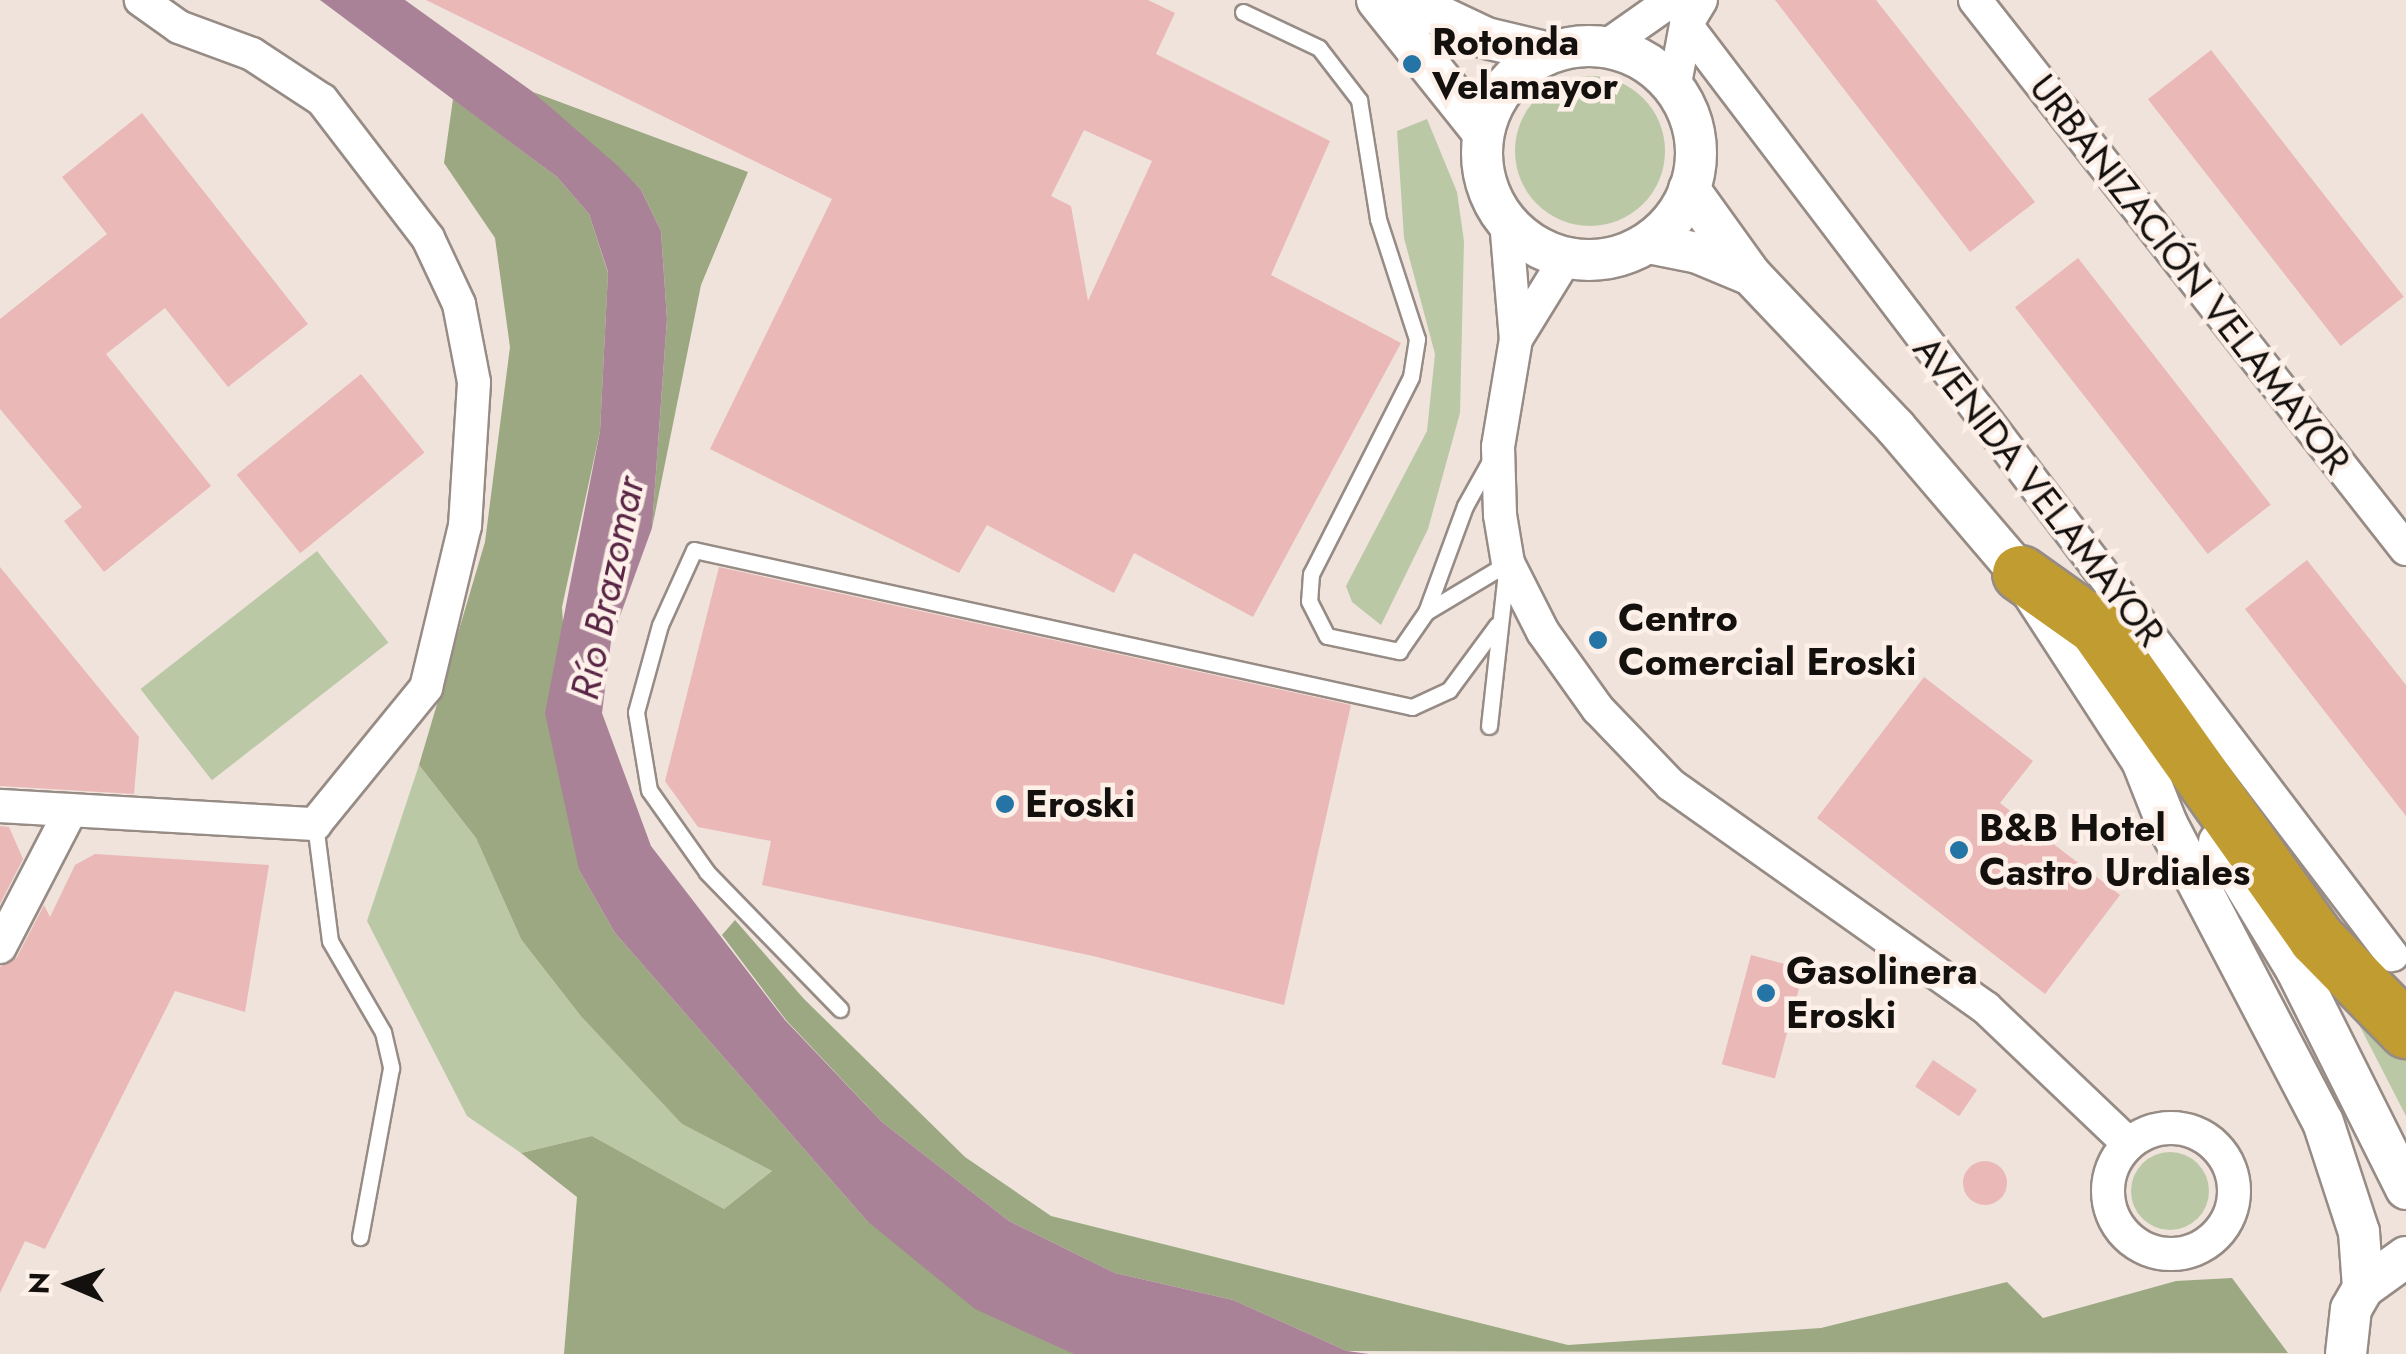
<!DOCTYPE html>
<html>
<head>
<meta charset="utf-8">
<style>
  body { margin:0 }
  #map { position:relative; width:2406px; height:1354px; overflow:hidden; background:#efe3dc; font-family:Jost,sans-serif }
  div>[style] { position:absolute }
  .green>* { inset:0; background:#bbc8a5; transform-origin:0 0 }
  .round { border-radius:50% }
  .forest>* { inset:0; background:#9ba881 }
  .water>* { inset:0; background:#aa8298 }
  .building>* { inset:0; background:#eab8b7; transform-origin:0 0 }
  .roads { filter:drop-shadow(2px 0 #978c85) drop-shadow(-2px 0 #978c85) drop-shadow(0 2px #978c85) drop-shadow(0 -2px #978c85) }
  .service>* { height:15px; margin:-7.5px; padding:0 7.5px; transform-origin:7.5px; border-radius:7.5px; background:#fff }
  .minor>* { height:32px; margin:-16px; padding:0 16px; transform-origin:16px; border-radius:16px; background:#fff }
  .minor>.ring { margin:-16px; padding:0; box-sizing:content-box; background:none; border:32px solid #fff; border-radius:50% }
  .tertiary>* { height:40px; margin:-20px; padding:0 20px; transform-origin:20px; border-radius:20px; background:#fff }
  .tertiary>.ring { margin:-20px; padding:0; box-sizing:content-box; background:none; border:40px solid #fff; border-radius:50% }
  .motorway>* { height:55px; margin:-27.5px; padding:0 27.5px; transform-origin:27.5px; border-radius:27.5px; background:#c19c30 }
  .dots>* { width:28px; height:28px; translate:-50% -50%; box-sizing:border-box; border:5px solid #fdf0e9; border-radius:50% }
  span { translate:-50% -50%; white-space:nowrap; text-align:center; line-height:1.15; -webkit-text-stroke:9px #fdf0e9; paint-order:stroke }
  .poi-label { font-size:38px; color:#14100e; font-weight:700 }
  .left { translate:0 -50%; text-align:left }
  .street-label { font-size:38px; color:#14100e }
  .water-label { font-size:40px; color:#592545; font-style:italic }
  .north { position:absolute; left:20px; top:1234px; width:100px; height:100px; -webkit-text-stroke:8px #fdf0e9; paint-order:stroke; rotate:272deg; font-size:28px; font-weight:700; line-height:40px; text-align:center; color:#14100e }
  .north::after { content:''; display:block; margin:auto; width:35px; height:45px; background:#14100e; clip-path:polygon(50% 0,100% 100%,50% 72%,0 100%) }
</style>
</head>
<body>
<div id="map">
  <div class="green">
    <div class="round" style="left:1515px;top:76px;width:150px;height:150px"></div>
    <div style="clip-path:polygon(1427px 119px,1457px 192px,1464px 241px,1460px 413px,1428px 529px,1381px 625px,1352px 602px,1346px 586px,1427px 431px,1435px 354px,1404px 238px,1397px 131px)"></div>
    <div style="left:317px;top:551px;width:116px;height:224px;rotate:52deg"></div>
    <div style="clip-path:polygon(419px 765px,476px 838px,521px 939px,682px 1124px,772px 1171px,724px 1209px,592px 1136px,521px 1153px,467px 1116px,367px 921px)"></div>
    <div style="clip-path:polygon(2351px 1009px,2406px 1060px,2406px 1116px)"></div>
    <div class="round" style="left:2131px;top:1152px;width:78px;height:78px"></div>
  </div>
  <div class="forest">
    <div style="clip-path:polygon(533px 92px,748px 172px,701px 285px,652px 528px,667px 319px,661px 231px,641px 190px)"></div>
    <div style="clip-path:polygon(453px 99px,557px 177px,589px 214px,608px 273px,600px 431px,562px 607px,579px 870px,615px 933px,867px 1221px,1074px 1354px,564px 1354px,577px 1197px,521px 1153px,592px 1136px,724px 1209px,772px 1171px,682px 1124px,581px 1016px,521px 939px,476px 838px,419px 765px,485px 542px,510px 347px,495px 238px,444px 163px)"></div>
    <div style="clip-path:polygon(735px 920px,804px 999px,965px 1157px,1051px 1216px,1568px 1345px,1821px 1328px,2007px 1282px,2043px 1318px,2176px 1281px,2232px 1278px,2288px 1353px,1347px 1351px,1233px 1300px,1115px 1273px,1009px 1221px,882px 1122px,786px 1020px,722px 935px)"></div>
  </div>
  <div class="water">
    <div style="clip-path:polygon(320px 0,405px 0,533px 92px,619px 167px,641px 190px,661px 231px,667px 319px,652px 528px,611px 641px,602px 713px,651px 846px,785px 1020px,882px 1122px,1009px 1221px,1115px 1273px,1233px 1300px,1347px 1351px,1369px 1354px,1074px 1354px,975px 1309px,867px 1221px,615px 933px,579px 870px,545px 713px,600px 431px,608px 272px,589px 214px,557px 177px)"></div>
  </div>
  <div class="building">
    <div style="clip-path:polygon(evenodd,426px 0,1148px 0,1175px 13px,1156px 54px,1330px 141px,1271px 275px,1401px 343px,1253px 617px,1134px 553px,1114px 593px,987px 525px,959px 573px,710px 449px,832px 199px,426px 0,1084px 130px,1152px 161px,1088px 301px,1071px 206px,1051px 196px,1084px 130px)"></div>
    <div style="clip-path:polygon(1775px 0,1876px 0,2035px 202px,1970px 252px)"></div>
    <div style="left:2211px;top:50px;width:313px;height:80px;rotate:52deg"></div>
    <div style="clip-path:polygon(142px 113px,308px 324px,228px 387px,165px 308px,106px 354px,211px 486px,104px 572px,64px 521px,82px 507px,0 409px,0 319px,107px 234px,62px 177px)"></div>
    <div style="left:2078px;top:258px;width:313px;height:80px;rotate:52deg"></div>
    <div style="left:361px;top:374px;width:101px;height:160px;rotate:51deg"></div>
    <div style="clip-path:polygon(2307px 560px,2406px 685px,2406px 816px,2245px 609px)"></div>
    <div style="clip-path:polygon(0 567px,139px 737px,134px 794px,0 786px)"></div>
    <div style="clip-path:polygon(719px 567px,1351px 705px,1284px 1005px,1093px 956px,762px 885px,771px 841px,698px 827px,665px 781px)"></div>
    <div style="clip-path:polygon(1924px 677px,2033px 761px,2000px 803px,2120px 895px,2045px 994px,1817px 818px)"></div>
    <div style="clip-path:polygon(0 826px,9px 827px,23px 859px,0 904px)"></div>
    <div style="clip-path:polygon(95px 854px,269px 865px,245px 1012px,175px 991px,45px 1249px,25px 1241px,0 1293px,0 967px,17px 957px,44px 905px,50px 917px,75px 865px)"></div>
    <div style="left:1751px;top:955px;width:55px;height:113px;rotate:15deg"></div>
    <div style="left:1933px;top:1060px;width:53px;height:32px;rotate:34deg"></div>
    <div class="round" style="left:1963px;top:1161px;width:44px;height:44px"></div>
  </div>
  <div class="roads">
    <div class="service">
      <div style="left:1243px;top:12px;width:84px;rotate:25.3deg"></div>
      <div style="left:1319px;top:48px;width:66px;rotate:52.4deg"></div>
      <div style="left:1359px;top:100px;width:121px;rotate:80.9deg"></div>
      <div style="left:1378px;top:219px;width:126px;rotate:72deg"></div>
      <div style="left:1417px;top:339px;width:38px;rotate:99deg"></div>
      <div style="left:1411px;top:377px;width:221px;rotate:116.9deg"></div>
      <div style="left:1311px;top:574px;width:27px;rotate:94deg"></div>
      <div style="left:1309px;top:601px;width:39px;rotate:63deg"></div>
      <div style="left:1327px;top:636px;width:74px;rotate:11.8deg"></div>
      <div style="left:1399px;top:651px;width:47px;rotate:-55.3deg"></div>
      <div style="left:1426px;top:612px;width:113px;rotate:-69.8deg"></div>
      <div style="left:1465px;top:506px;width:54px;rotate:-61deg"></div>
      <div style="left:1426px;top:612px;width:96px;rotate:-30.9deg"></div>
      <div style="left:1489px;top:726px;width:155px;rotate:-83.7deg"></div>
      <div style="left:315px;top:824px;width:118px;rotate:82.7deg"></div>
      <div style="left:330px;top:941px;width:105px;rotate:59.8deg"></div>
      <div style="left:383px;top:1032px;width:37px;rotate:77deg"></div>
      <div style="left:391px;top:1068px;width:172px;rotate:100.4deg"></div>
      <div style="left:840px;top:1009px;width:191px;rotate:-134.2deg"></div>
      <div style="left:707px;top:872px;width:100px;rotate:-125.3deg"></div>
      <div style="left:649px;top:790px;width:79px;rotate:-99.5deg"></div>
      <div style="left:636px;top:712px;width:90px;rotate:-74.6deg"></div>
      <div style="left:660px;top:625px;width:82px;rotate:-65.6deg"></div>
      <div style="left:694px;top:550px;width:735px;rotate:12.33deg"></div>
      <div style="left:1412px;top:707px;width:41px;rotate:-24.7deg"></div>
      <div style="left:1449px;top:690px;width:81px;rotate:-53.6deg"></div>
    </div>
    <div class="minor">
      <div style="left:1975px;top:0;width:698px;rotate:51.87deg"></div>
      <div style="left:1686px;top:25px;width:1168px;rotate:52.8deg"></div>
      <div style="left:1605px;top:47px;width:82px;rotate:-35deg"></div>
      <div style="left:1674px;top:89px;width:65px;rotate:-79.4deg"></div>
      <div style="left:1686px;top:25px;width:29px;rotate:-59deg"></div>
      <div style="left:1506px;top:221px;width:118px;rotate:85.2deg"></div>
      <div style="left:1516px;top:339px;width:109px;rotate:99.5deg"></div>
      <div style="left:1498px;top:447px;width:68px;rotate:88.3deg"></div>
      <div style="left:1500px;top:515px;width:49px;rotate:80.5deg"></div>
      <div style="left:1508px;top:563px;width:77px;rotate:63.1deg"></div>
      <div style="left:1543px;top:632px;width:95px;rotate:54.5deg"></div>
      <div style="left:1598px;top:709px;width:105px;rotate:46.2deg"></div>
      <div style="left:1671px;top:785px;width:386px;rotate:35.3deg"></div>
      <div style="left:1986px;top:1008px;width:197px;rotate:43.6deg"></div>
      <div style="left:1516px;top:339px;width:95px;rotate:-58.3deg"></div>
      <div style="left:0;top:806px;width:316px;rotate:3.3deg"></div>
      <div style="left:315px;top:824px;width:176px;rotate:-50.8deg"></div>
      <div style="left:426px;top:688px;width:167px;rotate:-76.5deg"></div>
      <div style="left:465px;top:526px;width:144px;rotate:-86.4deg"></div>
      <div style="left:474px;top:382px;width:79px;rotate:-100.9deg"></div>
      <div style="left:459px;top:304px;width:73px;rotate:-115.2deg"></div>
      <div style="left:428px;top:238px;width:174px;rotate:-127.5deg"></div>
      <div style="left:322px;top:100px;width:84px;rotate:-146.7deg"></div>
      <div style="left:252px;top:54px;width:78px;rotate:-159.7deg"></div>
      <div style="left:179px;top:27px;width:47px;rotate:-144.6deg"></div>
      <div style="left:0;top:947px;width:154px;rotate:-62.6deg"></div>
      <div class="ring" style="left:2108px;top:1128px;width:94px;height:94px"></div>
    </div>
    <div class="tertiary">
      <div style="left:1377px;top:0;width:170px;rotate:51.4deg"></div>
      <div style="left:1406px;top:0;width:89px;rotate:25.4deg"></div>
      <div style="left:1486px;top:38px;width:65px;rotate:13.4deg"></div>
      <div class="ring" style="left:1482px;top:46px;width:174px;height:174px"></div>
      <div style="left:1689px;top:189px;width:105px;rotate:54.3deg"></div>
      <div style="left:1750px;top:274px;width:212px;rotate:46.5deg"></div>
      <div style="left:1896px;top:428px;width:191px;rotate:49.5deg"></div>
      <div style="left:2020px;top:573px;width:224px;rotate:57deg"></div>
      <div style="left:2142px;top:761px;width:68px;rotate:68.4deg"></div>
      <div style="left:2167px;top:824px;width:336px;rotate:62.4deg"></div>
      <div style="left:2323px;top:1122px;width:116px;rotate:71.9deg"></div>
      <div style="left:2359px;top:1232px;width:56px;rotate:85.9deg"></div>
      <div style="left:1648px;top:243px;width:51px;rotate:11.3deg"></div>
      <div style="left:1698px;top:253px;width:52px;rotate:22.6deg"></div>
      <div style="left:2219px;top:842px;width:149px;rotate:58.8deg"></div>
      <div style="left:2296px;top:969px;width:246px;rotate:63.4deg"></div>
      <div style="left:2346px;top:1354px;width:45px;rotate:-83.7deg"></div>
      <div style="left:2351px;top:1309px;width:24px;rotate:-60deg"></div>
      <div style="left:2363px;top:1288px;width:53px;rotate:-35.8deg"></div>
    </div>
    <div class="motorway">
      <div style="left:2020px;top:573px;width:93px;rotate:35.4deg"></div>
      <div style="left:2096px;top:627px;width:381px;rotate:54.7deg"></div>
      <div style="left:2316px;top:938px;width:129px;rotate:45.6deg"></div>
    </div>
  </div>
  <div class="dots">
    <div style="left:1412px;top:64px;background:#2474a5"></div>
    <div style="left:1598px;top:640px;background:#2474a5"></div>
    <div style="left:1005px;top:804px;background:#2474a5"></div>
    <div style="left:1959px;top:850px;background:#2474a5"></div>
    <div style="left:1766px;top:993px;background:#2474a5"></div>
  </div>
  <div class="poi-label">
    <span class="left" style="left:1432px;top:64px">Rotonda<br>Velamayor</span>
    <span class="left" style="left:1618px;top:640px">Centro<br>Comercial Eroski</span>
    <span class="left" style="left:1025px;top:804px">Eroski</span>
    <span class="left" style="left:1979px;top:850px">B&amp;B Hotel<br>Castro Urdiales</span>
    <span class="left" style="left:1786px;top:993px">Gasolinera<br>Eroski</span>
  </div>
  <div class="street-label">
    <span style="left:2190px;top:274px;rotate:52deg">URBANIZACIÓN VELAMAYOR</span>
    <span style="left:2039px;top:491px;rotate:52deg">AVENIDA VELAMAYOR</span>
  </div>
  <div class="water-label">
    <span style="left:607px;top:588px;rotate:-78deg">Río Brazomar</span>
  </div>
  <div class="north">N</div>
</div>
</body>
</html>
